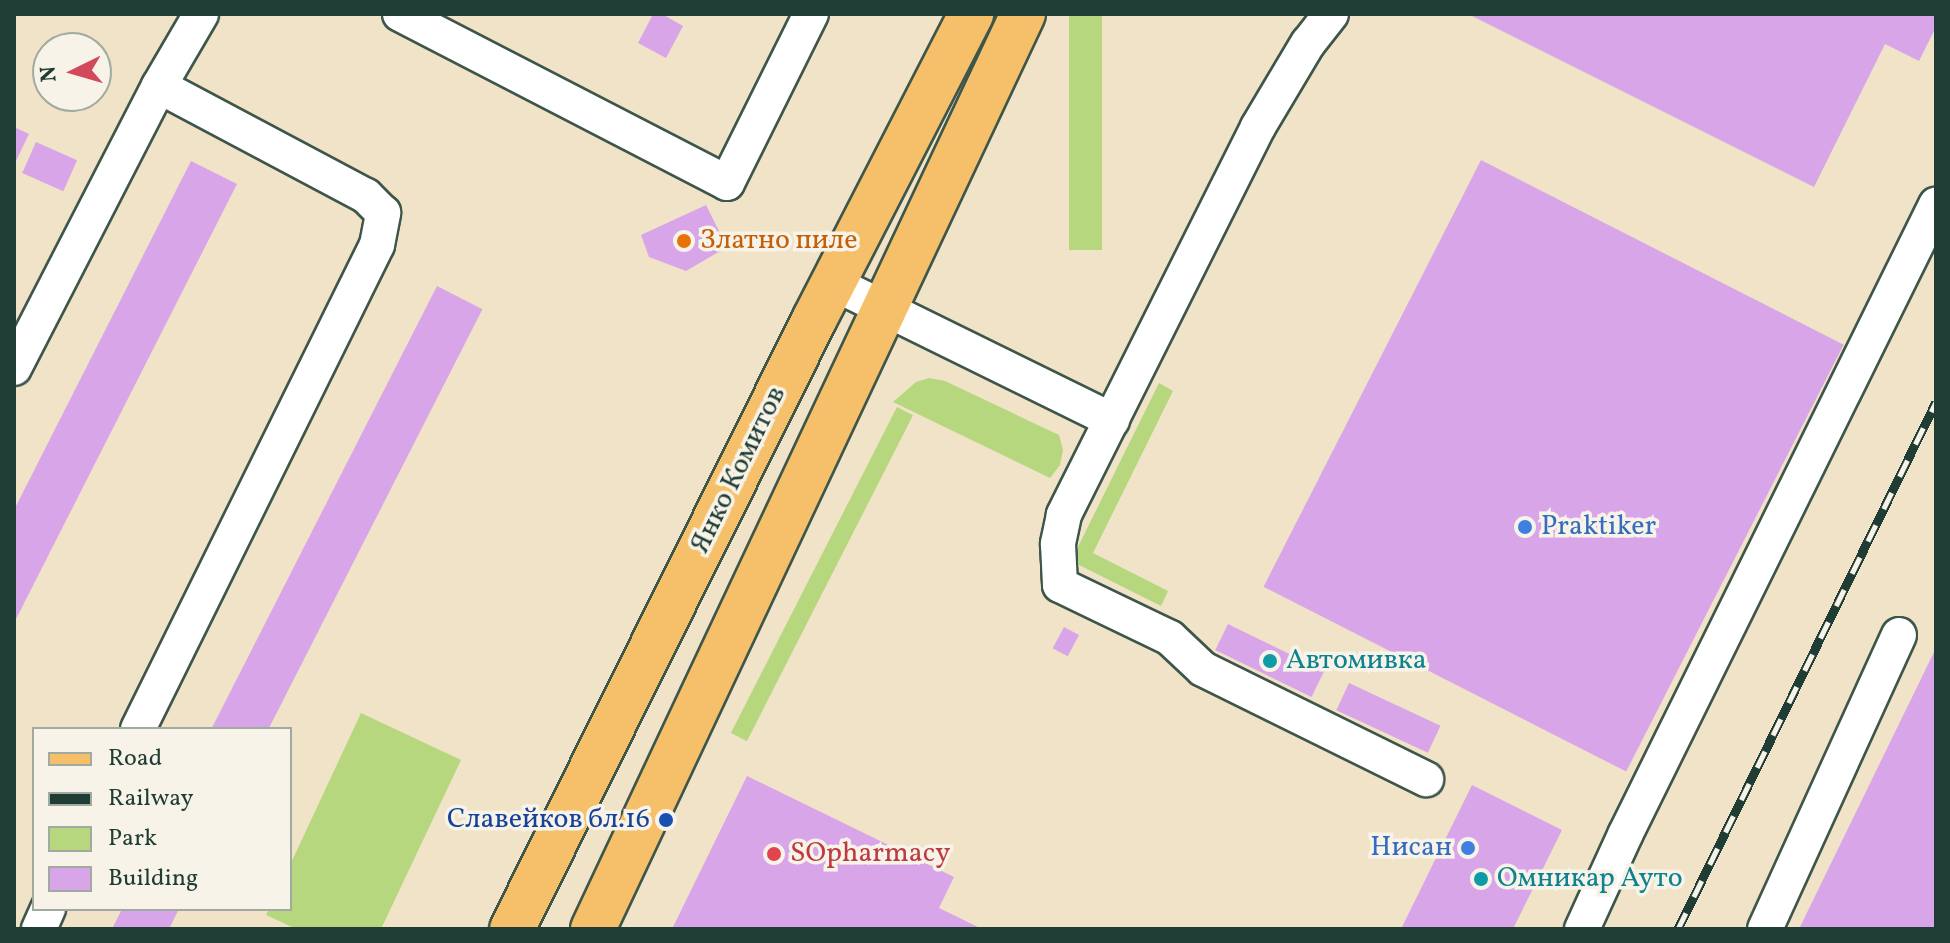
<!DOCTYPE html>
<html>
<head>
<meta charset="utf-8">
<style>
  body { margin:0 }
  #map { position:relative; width:1950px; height:943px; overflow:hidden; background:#f0e3c7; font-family:Vollkorn,serif }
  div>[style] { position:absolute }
  .green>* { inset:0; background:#b7d77f; transform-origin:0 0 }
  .building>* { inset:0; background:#d8a6e8; transform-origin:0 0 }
  .roads { filter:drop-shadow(2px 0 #3e564a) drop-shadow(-2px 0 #3e564a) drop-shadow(0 2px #3e564a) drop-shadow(0 -2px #3e564a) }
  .minor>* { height:34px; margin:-17px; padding:0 17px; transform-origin:17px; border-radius:17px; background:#fff }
  .major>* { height:44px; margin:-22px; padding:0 22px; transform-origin:22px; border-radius:22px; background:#f6c06b }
  .rail>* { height:9px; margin-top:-4.5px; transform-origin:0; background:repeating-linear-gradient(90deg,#f7f3e8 0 18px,#1f3d34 0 36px); box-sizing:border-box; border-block:2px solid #1f3d34 }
  .dots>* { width:22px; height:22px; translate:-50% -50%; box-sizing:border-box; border:4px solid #f7f3e8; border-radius:50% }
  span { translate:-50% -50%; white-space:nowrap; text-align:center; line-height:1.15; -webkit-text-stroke:7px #f7f3e8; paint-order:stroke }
  .food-label { font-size:28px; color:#c56008 }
  .left { translate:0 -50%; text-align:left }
  .street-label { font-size:28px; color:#1f3d34 }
  .shop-label { font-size:28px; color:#366cbe }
  .right { translate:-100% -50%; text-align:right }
  .culture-label { font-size:28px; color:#0d838f }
  .transit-label { font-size:28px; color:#164399 }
  .health-label { font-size:28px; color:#be3a42 }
  .frame { position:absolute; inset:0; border:16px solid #1f3d34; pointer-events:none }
  .legend { position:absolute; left:32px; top:727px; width:260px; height:184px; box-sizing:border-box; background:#f7f3e8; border:2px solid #a1aaa0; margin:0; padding:10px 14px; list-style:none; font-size:24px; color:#1f3d34 }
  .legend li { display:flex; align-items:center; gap:16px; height:40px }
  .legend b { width:40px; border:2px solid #a1aaa0 }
  .north { position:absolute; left:32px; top:32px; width:80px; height:80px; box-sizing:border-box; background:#f7f3e8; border:2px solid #a1aaa0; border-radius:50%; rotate:265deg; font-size:22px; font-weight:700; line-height:32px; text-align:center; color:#1f3d34 }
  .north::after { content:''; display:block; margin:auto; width:28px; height:36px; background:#d1495b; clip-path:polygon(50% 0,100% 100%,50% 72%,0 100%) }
</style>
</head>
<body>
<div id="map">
  <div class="green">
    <div style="left:1069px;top:14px;width:33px;height:236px"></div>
    <div style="clip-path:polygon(929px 378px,945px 381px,1059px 435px,1063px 450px,1060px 465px,1050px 478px,893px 402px,916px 382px)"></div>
    <div style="clip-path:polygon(1159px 383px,1173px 391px,1093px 553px,1168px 591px,1161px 606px,1071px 561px)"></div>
    <div style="left:897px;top:407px;width:18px;height:366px;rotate:27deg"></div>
    <div style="clip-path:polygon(361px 713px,461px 760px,381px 929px,296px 929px,266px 915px,269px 909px,290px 909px,290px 865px)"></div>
  </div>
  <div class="building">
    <div style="clip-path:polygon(653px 14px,662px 14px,683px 26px,666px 58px,638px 43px)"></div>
    <div style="clip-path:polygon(1468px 14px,1936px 14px,1936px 27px,1919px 61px,1885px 44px,1814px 187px)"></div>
    <div style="clip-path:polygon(14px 127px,29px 134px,14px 165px)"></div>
    <div style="left:36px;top:142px;width:45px;height:34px;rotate:24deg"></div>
    <div style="left:1481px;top:160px;width:407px;height:479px;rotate:27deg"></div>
    <div style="clip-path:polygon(191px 161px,237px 184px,14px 623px,14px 510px)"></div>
    <div style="clip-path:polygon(706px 205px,727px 247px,686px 271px,649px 257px,641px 235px)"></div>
    <div style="left:437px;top:286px;width:51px;height:496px;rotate:27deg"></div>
    <div style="left:1228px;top:624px;width:107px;height:29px;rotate:26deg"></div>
    <div style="left:1064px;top:627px;width:17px;height:24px;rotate:28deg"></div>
    <div style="clip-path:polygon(1936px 648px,1936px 929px,1799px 929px)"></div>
    <div style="left:1349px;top:683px;width:101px;height:30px;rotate:25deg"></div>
    <div style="clip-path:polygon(747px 776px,954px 877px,939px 908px,982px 929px,672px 929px)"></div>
    <div style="clip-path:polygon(1472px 785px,1562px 830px,1513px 929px,1401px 929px)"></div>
    <div style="clip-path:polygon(122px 909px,179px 909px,169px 929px,112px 929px)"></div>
  </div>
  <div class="roads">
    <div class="minor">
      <div style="left:400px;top:14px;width:368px;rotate:27.3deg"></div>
      <div style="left:727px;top:183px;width:189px;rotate:-63.6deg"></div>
      <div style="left:1331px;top:14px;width:37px;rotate:128deg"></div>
      <div style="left:1308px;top:43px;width:98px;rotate:120.8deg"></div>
      <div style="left:1258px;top:127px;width:434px;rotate:116.6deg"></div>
      <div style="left:1064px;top:515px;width:30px;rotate:102deg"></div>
      <div style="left:1058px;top:544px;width:41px;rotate:87.2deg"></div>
      <div style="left:1060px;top:585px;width:122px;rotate:25.7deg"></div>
      <div style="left:1170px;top:638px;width:45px;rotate:43.2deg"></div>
      <div style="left:1203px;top:669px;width:249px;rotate:26.3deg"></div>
      <div style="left:833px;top:283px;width:311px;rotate:26.2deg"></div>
      <div style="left:14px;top:368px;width:317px;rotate:-62.8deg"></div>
      <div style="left:159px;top:86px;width:83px;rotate:-59.7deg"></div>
      <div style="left:138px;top:729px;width:540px;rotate:-63.72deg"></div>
      <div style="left:377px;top:245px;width:33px;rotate:-79deg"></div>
      <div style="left:383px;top:213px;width:24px;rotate:-135deg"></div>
      <div style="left:366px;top:196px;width:234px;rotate:-152deg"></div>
      <div style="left:39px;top:929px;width:22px;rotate:-66deg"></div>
      <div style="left:1582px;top:929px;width:103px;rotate:-65.4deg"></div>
      <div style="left:1625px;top:835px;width:703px;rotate:-63.73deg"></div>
      <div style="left:1765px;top:929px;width:323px;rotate:-65.5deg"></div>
    </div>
    <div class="major">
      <div style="left:512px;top:929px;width:680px;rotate:-63.62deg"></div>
      <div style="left:814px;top:320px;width:344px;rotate:-62.8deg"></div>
      <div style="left:593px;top:929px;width:1011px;rotate:-64.83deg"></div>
    </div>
  </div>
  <div class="rail">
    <div style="left:1678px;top:929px;width:587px;rotate:-63.92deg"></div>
  </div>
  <div class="dots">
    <div style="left:684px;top:241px;background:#e8710a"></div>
    <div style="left:1525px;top:527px;background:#3f7fe0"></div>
    <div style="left:1270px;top:661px;background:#0f9aa8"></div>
    <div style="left:666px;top:820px;background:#1a4fb4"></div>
    <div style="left:1468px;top:848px;background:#3f7fe0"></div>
    <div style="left:774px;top:854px;background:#e0444e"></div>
    <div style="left:1481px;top:879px;background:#0f9aa8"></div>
  </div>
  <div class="food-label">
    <span class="left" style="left:700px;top:241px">Златно пиле</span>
  </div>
  <div class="street-label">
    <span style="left:739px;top:470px;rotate:-64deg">Янко Комитов</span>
  </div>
  <div class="shop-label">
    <span class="left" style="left:1541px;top:527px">Praktiker</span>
    <span class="right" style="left:1452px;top:848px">Нисан</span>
  </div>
  <div class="culture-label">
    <span class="left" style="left:1286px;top:661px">Автомивка</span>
    <span class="left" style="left:1497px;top:879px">Омникар Ауто</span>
  </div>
  <div class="transit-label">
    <span class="right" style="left:650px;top:820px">Славейков бл.16</span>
  </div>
  <div class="health-label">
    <span class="left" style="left:790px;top:854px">SOpharmacy</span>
  </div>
  <div class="frame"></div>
  <ul class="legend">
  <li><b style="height:10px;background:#f6c06b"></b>Road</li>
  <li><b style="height:10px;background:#1f3d34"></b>Railway</li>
  <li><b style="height:22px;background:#b7d77f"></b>Park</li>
  <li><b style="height:22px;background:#d8a6e8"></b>Building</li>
  </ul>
  <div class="north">N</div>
</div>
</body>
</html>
